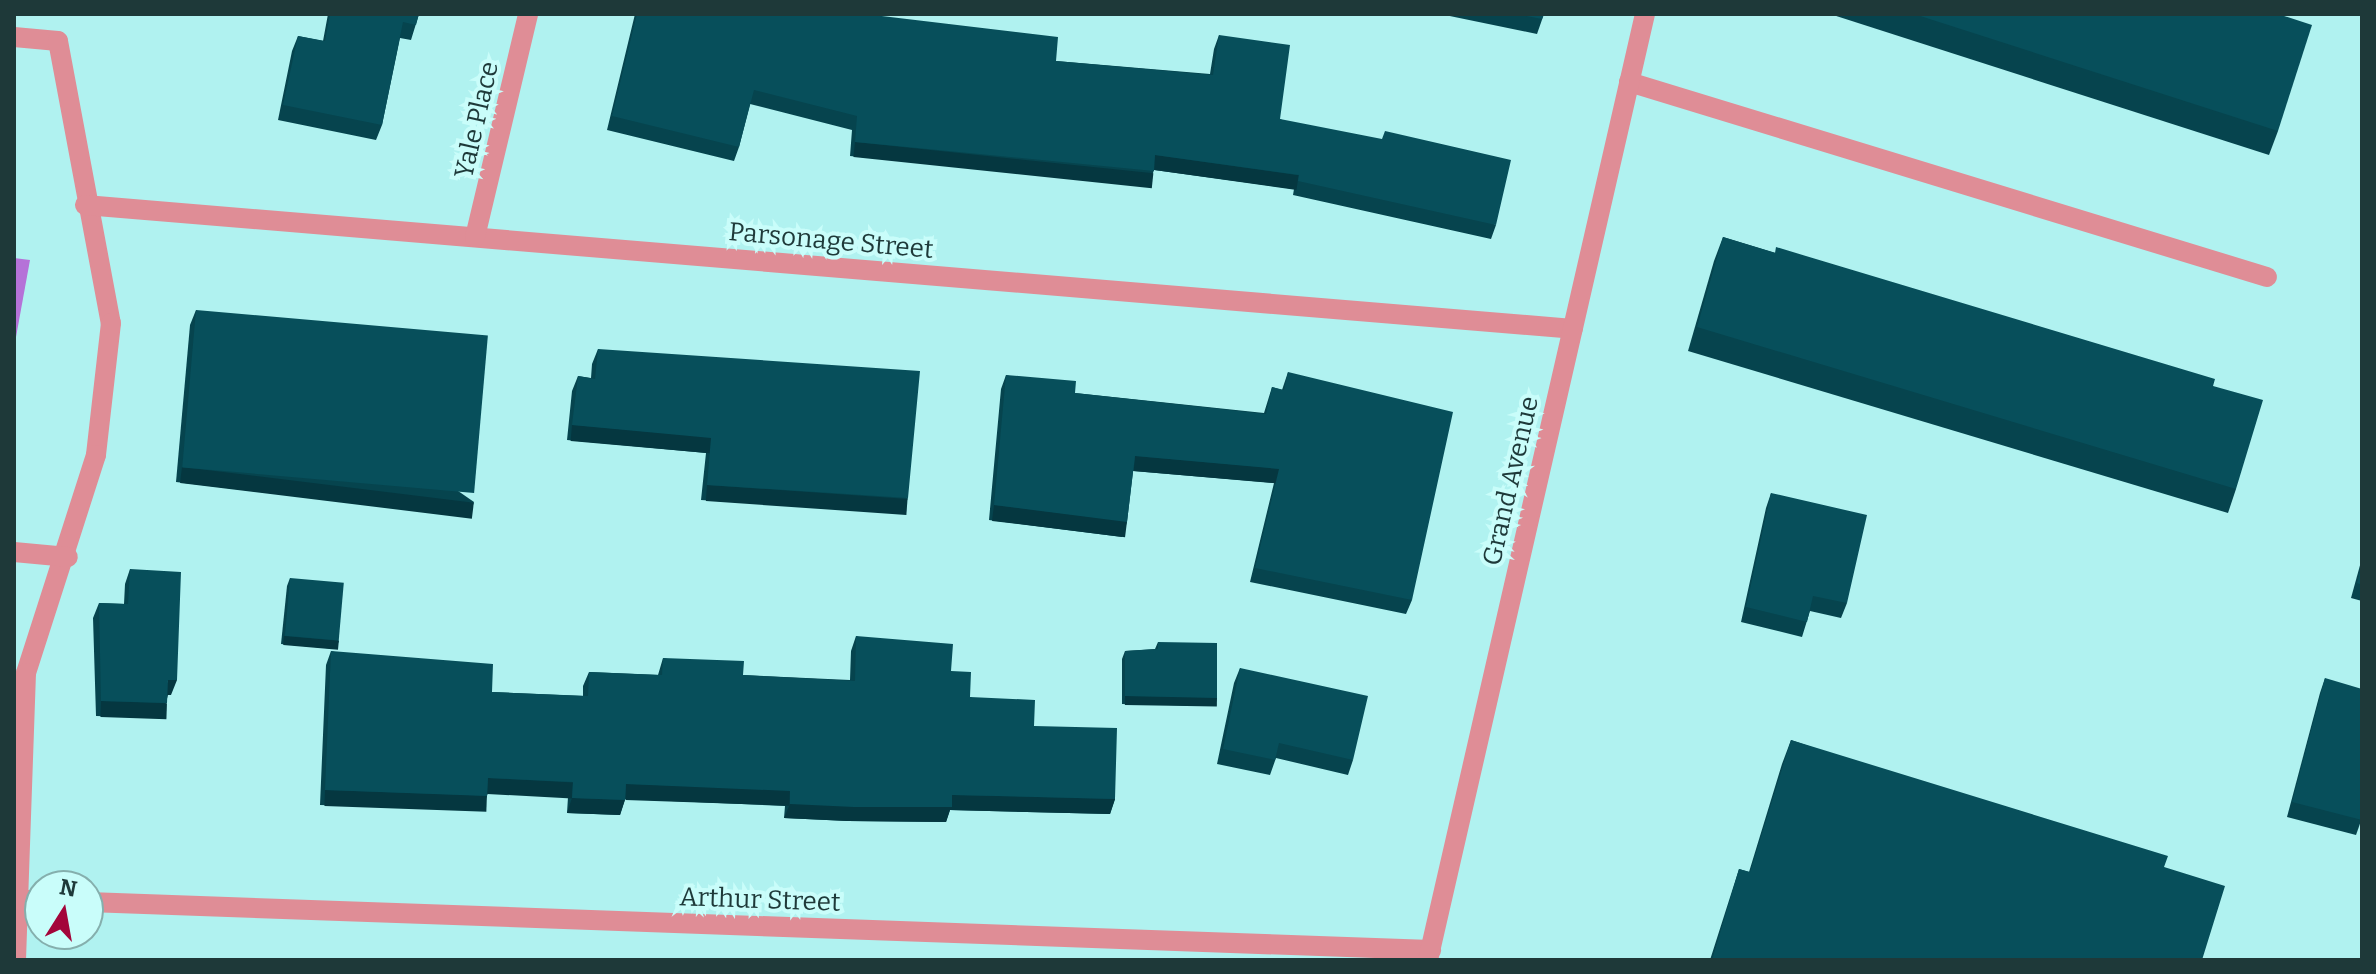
<!DOCTYPE html>
<html>
<head>
<meta charset="utf-8">
<style>
  body { margin:0 }
  #map { position:relative; width:2376px; height:974px; overflow:hidden; background:#b0f2f0; font-family:Bitter,serif }
  div>[style] { position:absolute }
  .water>* { inset:0; background:#b572d8 }
  .service>* { height:20px; margin:-10px; padding:0 10px; transform-origin:10px; border-radius:10px; background:#df8d96 }
  .minor>* { height:20px; margin:-10px; padding:0 10px; transform-origin:10px; border-radius:10px; background:#df8d96 }
  .tertiary>* { height:20px; margin:-10px; padding:0 10px; transform-origin:10px; border-radius:10px; background:#df8d96 }
  .wall>* { inset:0; background:#06444e }
  .shaded-wall>* { inset:0; background:#053740; transform-origin:0 0 }
  .building>* { inset:0; background:#074f5b; transform-origin:0 0 }
  span { translate:-50% -50%; white-space:nowrap; text-align:center; line-height:1.15; -webkit-text-stroke:8px #c9fdfa; paint-order:stroke }
  .street-label { font-size:26px; color:#1e3939 }
  .frame { position:absolute; inset:0; border:16px solid #1e3939; pointer-events:none }
  .north { position:absolute; left:24px; top:870px; width:80px; height:80px; box-sizing:border-box; background:#c9fdfa; border:2px solid #85afad; border-radius:50%; rotate:11deg; font-size:22px; font-weight:700; line-height:32px; text-align:center; color:#1e3939 }
  .north::after { content:''; display:block; margin:auto; width:28px; height:36px; background:#a3053a; clip-path:polygon(50% 0,100% 100%,50% 72%,0 100%) }
</style>
</head>
<body>
<div id="map">
  <div class="water">
    <div style="clip-path:polygon(14px 258px,30px 260px,14px 348px)"></div>
  </div>
  <div class="service">
    <div style="left:1629px;top:82px;width:667px;rotate:17deg"></div>
  </div>
  <div class="minor">
    <div style="left:14px;top:37px;width:44px;rotate:5.2deg"></div>
    <div style="left:58px;top:41px;width:287px;rotate:79.4deg"></div>
    <div style="left:111px;top:323px;width:133px;rotate:96.5deg"></div>
    <div style="left:96px;top:455px;width:229px;rotate:107.8deg"></div>
    <div style="left:26px;top:673px;width:287px;rotate:92deg"></div>
    <div style="left:85px;top:205px;width:1493px;rotate:4.76deg"></div>
    <div style="left:475px;top:237px;width:229px;rotate:-76.6deg"></div>
    <div style="left:14px;top:552px;width:54px;rotate:5.3deg"></div>
    <div style="left:18px;top:900px;width:22px"></div>
    <div style="left:88px;top:902px;width:1344px;rotate:2.05deg"></div>
  </div>
  <div class="tertiary">
    <div style="left:1428px;top:960px;width:971px;rotate:-77.08deg"></div>
  </div>
  <div class="wall">
    <div style="clip-path:polygon(328px 14px,419px 14px,411px 40px,400px 38px,382px 125px,376px 140px,278px 120px,292px 51px,298px 36px,323px 41px)"></div>
    <div style="clip-path:polygon(635px 14px,865px 14px,1056px 61px,1210px 74px,1214px 49px,1219px 35px,1280px 119px,1496px 225px,1491px 239px,1293px 195px,1294px 189px,1154px 170px,1149px 185px,850px 156px,852px 130px,750px 104px,739px 147px,734px 161px,607px 130px)"></div>
    <div style="clip-path:polygon(1440px 14px,1544px 14px,1537px 34px)"></div>
    <div style="clip-path:polygon(1830px 14px,2278px 14px,2278px 131px,2269px 155px)"></div>
    <div style="clip-path:polygon(1723px 237px,2213px 386px,2236px 489px,2228px 513px,1688px 351px,1714px 261px)"></div>
    <div style="clip-path:polygon(196px 310px,474px 502px,469px 517px,176px 482px,190px 325px)"></div>
    <div style="clip-path:polygon(598px 349px,908px 498px,902px 513px,701px 500px,706px 453px,567px 440px,572px 391px,578px 376px,591px 378px,592px 364px)"></div>
    <div style="clip-path:polygon(1288px 372px,1412px 600px,1406px 614px,1250px 582px,1274px 483px,1133px 471px,1127px 522px,1122px 537px,989px 520px,1001px 389px,1006px 375px,1075px 393px,1264px 413px,1272px 387px,1282px 390px)"></div>
    <div style="clip-path:polygon(1771px 493px,1847px 603px,1841px 618px,1810px 611px,1802px 637px,1741px 622px,1766px 508px)"></div>
    <div style="clip-path:polygon(2362px 558px,2362px 601px,2351px 598px)"></div>
    <div style="clip-path:polygon(130px 569px,171px 695px,168px 695px,162px 718px,96px 716px,93px 618px,99px 603px,124px 604px,125px 584px)"></div>
    <div style="clip-path:polygon(290px 578px,339px 641px,336px 649px,281px 644px,287px 586px)"></div>
    <div style="clip-path:polygon(856px 636px,951px 671px,970px 697px,1034px 726px,1115px 799px,1110px 814px,950px 810px,946px 822px,848px 821px,784px 818px,785px 806px,625px 799px,620px 815px,567px 813px,568px 797px,488px 793px,482px 810px,320px 805px,326px 665px,331px 651px,492px 692px,583px 696px,583px 686px,589px 672px,658px 675px,663px 658px,743px 675px,850px 680px,851px 651px)"></div>
    <div style="clip-path:polygon(1158px 642px,1217px 698px,1214px 706px,1122px 704px,1122px 659px,1125px 651px,1155px 649px)"></div>
    <div style="clip-path:polygon(1240px 668px,1353px 760px,1348px 775px,1276px 758px,1270px 775px,1217px 764px,1234px 683px)"></div>
    <div style="clip-path:polygon(2325px 678px,2362px 818px,2356px 835px,2287px 817px,2320px 693px)"></div>
    <div style="clip-path:polygon(1791px 740px,2164px 867px,2202px 960px,1710px 960px,1739px 869px,1749px 872px,1782px 764px)"></div>
  </div>
  <div class="shaded-wall">
    <div style="left:855px;top:142px;width:300px;height:15px;rotate:6deg"></div>
    <div style="left:1155px;top:155px;width:145px;height:15px;rotate:8deg"></div>
    <div style="left:572px;top:425px;width:140px;height:16px;rotate:5deg"></div>
    <div style="left:1135px;top:456px;width:145px;height:15px;rotate:5deg"></div>
    <div style="left:182px;top:467px;width:294px;height:16px;rotate:7deg"></div>
    <div style="left:707px;top:485px;width:201px;height:16px;rotate:4deg"></div>
    <div style="left:994px;top:505px;width:134px;height:16px;rotate:7deg"></div>
    <div style="left:284px;top:636px;width:55px;height:9px;rotate:5deg"></div>
    <div style="clip-path:polygon(168px 680px,177px 680px,171px 695px,163px 695px)"></div>
    <div style="left:1125px;top:696px;width:92px;height:9px;rotate:1deg"></div>
    <div style="left:101px;top:701px;width:66px;height:16px;rotate:2deg"></div>
    <div style="left:488px;top:778px;width:85px;height:16px;rotate:3deg"></div>
    <div style="left:626px;top:784px;width:164px;height:16px;rotate:2deg"></div>
    <div style="left:325px;top:790px;width:162px;height:16px;rotate:2deg"></div>
    <div style="clip-path:polygon(952px 795px,1115px 799px,1110px 814px,950px 810px,946px 822px,848px 821px,784px 818px,790px 804px)"></div>
    <div style="clip-path:polygon(572px 798px,625px 800px,620px 815px,567px 813px)"></div>
  </div>
  <div class="building">
    <div style="clip-path:polygon(330px 14px,419px 14px,416px 25px,403px 22px,382px 125px,283px 105px,298px 36px,325px 41px)"></div>
    <div style="clip-path:polygon(637px 14px,865px 14px,1058px 37px,1056px 61px,1213px 75px,1219px 35px,1290px 45px,1280px 119px,1382px 139px,1385px 131px,1511px 160px,1496px 225px,1298px 181px,1299px 175px,1155px 155px,1154px 171px,855px 142px,857px 116px,754px 90px,739px 147px,612px 116px)"></div>
    <div style="clip-path:polygon(1517px 14px,1544px 14px,1542px 19px)"></div>
    <div style="clip-path:polygon(1914px 14px,2278px 14px,2312px 25px,2278px 131px)"></div>
    <div style="clip-path:polygon(1723px 237px,1775px 253px,1776px 247px,2215px 379px,2213px 386px,2263px 400px,2236px 489px,1697px 327px)"></div>
    <div style="left:196px;top:310px;width:293px;height:158px;rotate:5deg"></div>
    <div style="clip-path:polygon(598px 349px,920px 371px,908px 498px,707px 485px,711px 438px,572px 425px,578px 376px,595px 379px)"></div>
    <div style="clip-path:polygon(1288px 372px,1453px 412px,1412px 600px,1255px 568px,1279px 469px,1135px 456px,1127px 522px,994px 505px,1006px 375px,1076px 381px,1075px 393px,1266px 414px,1272px 387px,1284px 390px)"></div>
    <div style="clip-path:polygon(1771px 493px,1867px 515px,1847px 603px,1813px 596px,1807px 622px,1746px 607px)"></div>
    <div style="clip-path:polygon(2362px 563px,2362px 585px,2357px 583px)"></div>
    <div style="clip-path:polygon(130px 569px,181px 572px,177px 680px,168px 680px,167px 703px,101px 701px,99px 603px,128px 604px)"></div>
    <div style="left:290px;top:578px;width:54px;height:58px;rotate:5deg"></div>
    <div style="clip-path:polygon(856px 636px,953px 644px,951px 671px,971px 672px,970px 697px,1035px 700px,1034px 726px,1117px 728px,1115px 799px,952px 795px,952px 807px,854px 807px,790px 804px,790px 791px,626px 784px,625px 800px,572px 798px,573px 782px,488px 778px,487px 796px,325px 790px,331px 651px,493px 664px,492px 692px,588px 696px,589px 672px,662px 675px,663px 658px,744px 661px,743px 675px,855px 681px)"></div>
    <div style="clip-path:polygon(1158px 642px,1217px 643px,1217px 698px,1125px 696px,1125px 651px,1158px 649px)"></div>
    <div style="clip-path:polygon(1240px 668px,1368px 696px,1353px 760px,1279px 743px,1275px 760px,1223px 749px)"></div>
    <div style="clip-path:polygon(2325px 678px,2362px 689px,2362px 820px,2292px 802px)"></div>
    <div style="clip-path:polygon(1791px 740px,2168px 856px,2164px 867px,2225px 886px,2202px 960px,1712px 960px,1739px 869px,1750px 872px)"></div>
  </div>
  <div class="street-label">
    <span style="left:477px;top:120px;rotate:-77deg">Yale Place</span>
    <span style="left:831px;top:241px;rotate:5deg">Parsonage Street</span>
    <span style="left:1511px;top:481px;rotate:-77deg">Grand Avenue</span>
    <span style="left:760px;top:900px;rotate:2deg">Arthur Street</span>
  </div>
  <div class="frame"></div>
  <div class="north">N</div>
</div>
</body>
</html>
